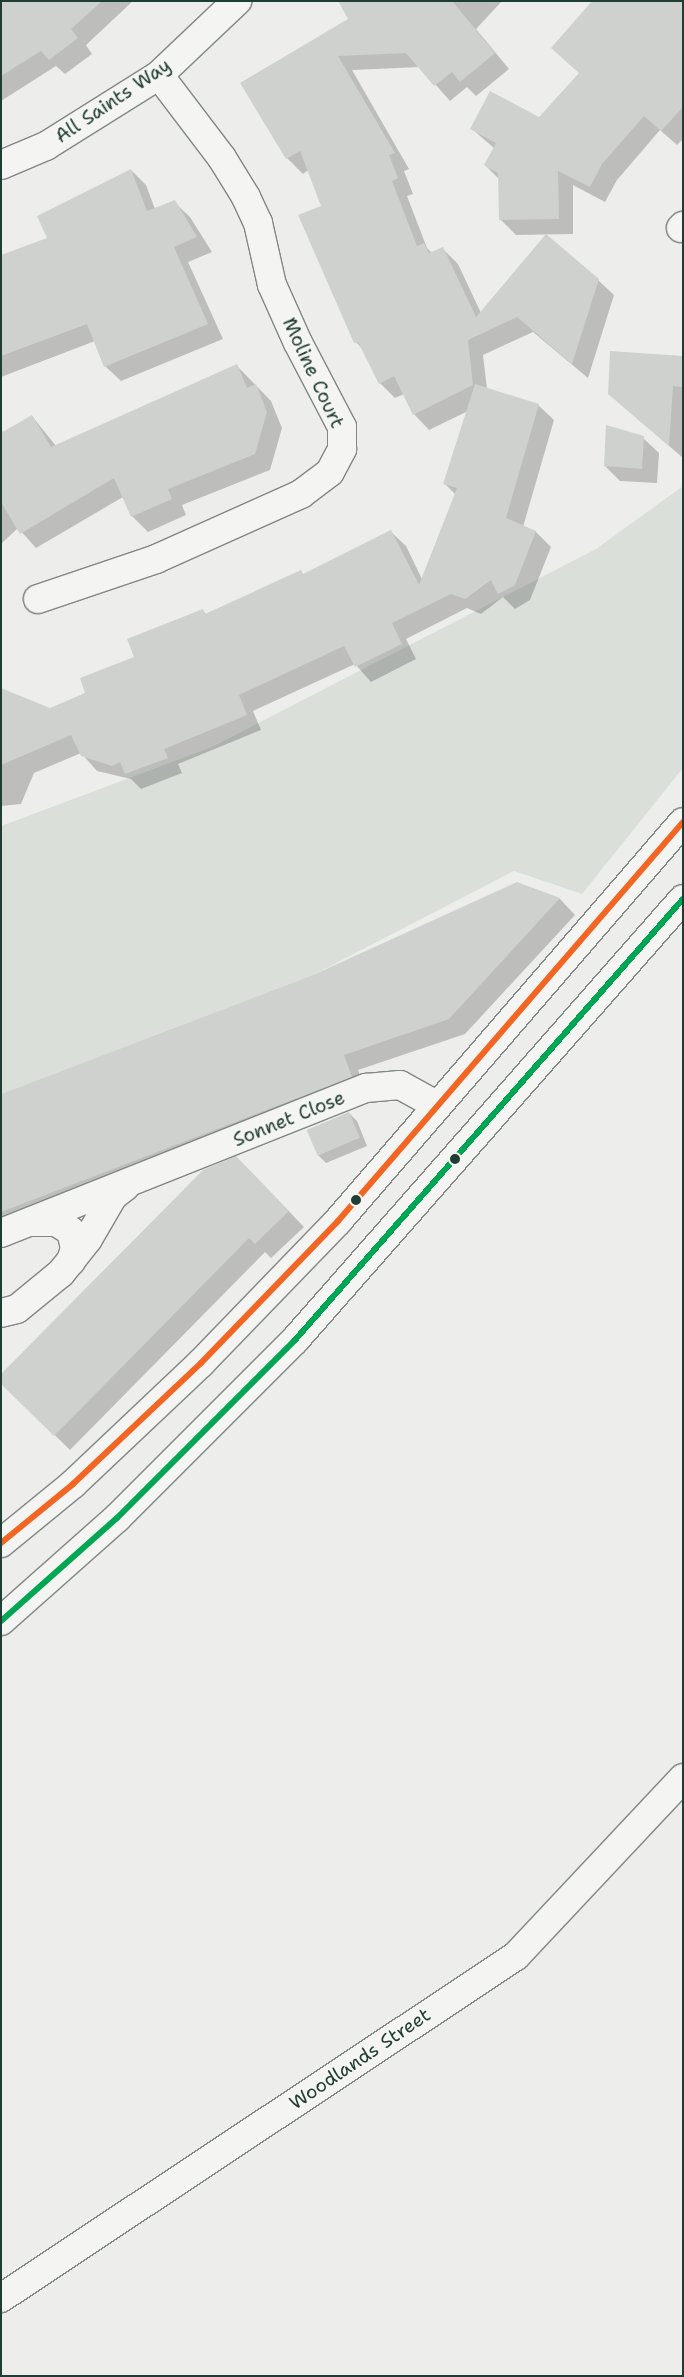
<!DOCTYPE html>
<html>
<head>
<meta charset="utf-8">
<style>
  body { margin:0 }
  #map { position:relative; width:684px; height:2377px; overflow:hidden; background:#edeeeb; font-family:"Shantell Sans",sans-serif }
  div>[style] { position:absolute }
  .green>* { inset:0; background:#dadfda }
  .shadow>* { inset:0; background:#0003 }
  .building>* { inset:0; background:#cfd1cf; transform-origin:0 0 }
  .roads { filter:drop-shadow(1px 0 #818784) drop-shadow(-1px 0 #818784) drop-shadow(0 1px #818784) drop-shadow(0 -1px #818784) }
  .minor>* { height:28px; margin:-14px; padding:0 14px; transform-origin:14px; border-radius:14px; background:#f4f4f2 }
  .major>* { height:28px; margin:-14px; padding:0 14px; transform-origin:14px; border-radius:14px; background:#f4f4f2 }
  .bus-1>* { height:6px; margin:-3px; padding:0 3px; transform-origin:3px; border-radius:3px; background:#00a651 }
  .bus-2>* { height:6px; margin:-3px; padding:0 3px; transform-origin:3px; border-radius:3px; background:#f26522 }
  .dots>* { width:14px; height:14px; translate:-50% -50%; box-sizing:border-box; border:2px solid #f6f6f2; border-radius:50% }
  span { translate:-50% -50%; white-space:nowrap; text-align:center; line-height:1.15; -webkit-text-stroke:4px #f6f6f2; paint-order:stroke }
  .street-label { font-size:19px; color:#1f3d34 }
  .frame { position:absolute; inset:0; border:2px solid #1f3d34; pointer-events:none }
</style>
</head>
<body>
<div id="map">
  <div class="green">
    <div style="clip-path:polygon(683px 486px,683px 768px,582px 894px,514px 871px,313px 975px,1px 1094px,1px 826px,212px 747px,596px 549px)"></div>
  </div>
  <div class="shadow">
    <div style="clip-path:polygon(1px 1px,133px 1px,86px 45px,92px 54px,65px 74px,56px 66px,1px 101px)"></div>
    <div style="clip-path:polygon(339px 1px,502px 1px,476px 29px,509px 69px,476px 96px,467px 87px,450px 101px,420px 67px,352px 70px,409px 169px,404px 171px,413px 194px,407px 196px,427px 248px,432px 253px,443px 249px,458px 264px,481px 313px,598px 280px,614px 295px,588px 378px,533px 332px,483px 355px,487px 389px,538px 405px,554px 420px,523px 527px,536px 532px,551px 547px,530px 600px,515px 609px,503px 597px,481px 614px,467px 608px,406px 639px,416px 659px,371px 682px,355px 664px,253px 711px,261px 730px,178px 764px,182px 773px,141px 789px,131px 779px,97px 771px,81px 753px,34px 773px,21px 804px,1px 806px,1px 689px,50px 709px,87px 694px,202px 610px,207px 615px,301px 572px,304px 575px,390px 531px,406px 546px,422px 579px,456px 495px,445px 484px,468px 411px,429px 430px,414px 414px,404px 394px,395px 398px,380px 383px,364px 351px,356px 342px,323px 207px,308px 170px,303px 174px,287px 158px,241px 83px,350px 20px)"></div>
    <div style="clip-path:polygon(683px 27px,683px 139px,677px 145px,660px 130px,617px 180px,605px 202px,573px 185px,573px 234px,516px 235px,500px 219px,499px 179px,485px 165px,494px 148px,472px 129px,540px 119px)"></div>
    <div style="clip-path:polygon(131px 170px,146px 185px,155px 209px,174px 202px,190px 217px,212px 252px,188px 262px,223px 339px,121px 381px,105px 366px,95px 341px,1px 377px,1px 256px,48px 238px)"></div>
    <div style="clip-path:polygon(683px 357px,683px 458px,609px 394px)"></div>
    <div style="clip-path:polygon(237px 366px,271px 401px,282px 428px,270px 470px,182px 505px,186px 515px,148px 532px,132px 516px,123px 497px,36px 548px,18px 528px,1px 544px,1px 427px,3px 433px,32px 416px,56px 446px)"></div>
    <div style="clip-path:polygon(643px 438px,659px 453px,657px 483px,620px 481px,605px 466px)"></div>
    <div style="clip-path:polygon(517px 883px,560px 899px,575px 915px,465px 1034px,358px 1070px,367px 1092px,1px 1232px,1px 1095px,314px 976px)"></div>
    <div style="clip-path:polygon(349px 1113px,357px 1121px,367px 1146px,326px 1163px,318px 1155px)"></div>
    <div style="clip-path:polygon(252px 1173px,304px 1227px,271px 1258px,265px 1252px,70px 1450px,1px 1382px)"></div>
  </div>
  <div class="building">
    <div style="clip-path:polygon(1px 1px,102px 1px,71px 29px,78px 38px,49px 60px,41px 51px,1px 76px)"></div>
    <div style="clip-path:polygon(338px 1px,452px 1px,495px 53px,460px 82px,452px 72px,434px 86px,406px 53px,338px 56px,395px 153px,389px 155px,398px 178px,392px 181px,417px 246px,424px 243px,429px 253px,443px 247px,476px 317px,546px 234px,599px 279px,572px 364px,517px 317px,468px 340px,473px 385px,413px 415px,394px 376px,379px 384px,358px 342px,354px 343px,298px 215px,321px 206px,300px 151px,286px 159px,240px 83px,348px 19px)"></div>
    <div style="clip-path:polygon(592px 1px,683px 1px,683px 107px,661px 131px,644px 116px,602px 164px,590px 187px,558px 171px,559px 219px,499px 220px,498px 173px,484px 165px,496px 143px,470px 129px,490px 91px,539px 117px,579px 73px,551px 48px)"></div>
    <div style="clip-path:polygon(131px 169px,147px 211px,175px 200px,197px 237px,174px 247px,208px 324px,104px 367px,87px 324px,1px 356px,1px 255px,47px 238px,37px 216px)"></div>
    <div style="clip-path:polygon(610px 351px,683px 356px,683px 387px,673px 386px,669px 446px,608px 394px)"></div>
    <div style="clip-path:polygon(237px 364px,247px 388px,256px 384px,267px 412px,255px 454px,168px 489px,172px 499px,131px 517px,114px 478px,20px 534px,1px 502px,1px 433px,32px 415px,51px 447px)"></div>
    <div style="clip-path:polygon(475px 384px,539px 404px,506px 518px,536px 531px,515px 585px,498px 594px,491px 580px,465px 599px,451px 594px,392px 623px,402px 644px,355px 667px,344px 646px,239px 695px,247px 715px,164px 749px,168px 758px,125px 774px,120px 762px,112px 766px,81px 756px,71px 735px,1px 765px,1px 688px,50px 708px,85px 693px,80px 678px,134px 657px,127px 639px,203px 609px,205px 614px,301px 570px,303px 574px,391px 530px,419px 585px,457px 488px,443px 484px)"></div>
    <div style="clip-path:polygon(606px 425px,644px 436px,642px 469px,604px 466px)"></div>
    <div style="clip-path:polygon(517px 882px,560px 898px,449px 1019px,344px 1055px,352px 1077px,1px 1212px,1px 1094px,313px 975px)"></div>
    <div style="left:349px;top:1112px;width:28px;height:46px;rotate:67deg"></div>
    <div style="clip-path:polygon(236px 1156px,289px 1211px,255px 1244px,249px 1238px,54px 1436px,1px 1384px,1px 1374px,203px 1170px)"></div>
  </div>
  <div class="roads">
    <div class="minor">
      <div style="left:1px;top:165px;width:49px;rotate:-22.9deg"></div>
      <div style="left:46px;top:146px;width:133px;rotate:-32.1deg"></div>
      <div style="left:159px;top:75px;width:108px;rotate:-43.5deg"></div>
      <div style="left:681px;top:228px;width:3px;rotate:-45deg"></div>
      <div style="left:38px;top:599px;width:125px;rotate:-18.7deg"></div>
      <div style="left:156px;top:559px;width:159px;rotate:-24.1deg"></div>
      <div style="left:301px;top:494px;width:36px;rotate:-37deg"></div>
      <div style="left:330px;top:472px;width:26px;rotate:-62deg"></div>
      <div style="left:342px;top:449px;width:22px;rotate:-90deg"></div>
      <div style="left:342px;top:427px;width:95px;rotate:-117.6deg"></div>
      <div style="left:298px;top:343px;width:64px;rotate:-114.1deg"></div>
      <div style="left:272px;top:285px;width:64px;rotate:-102.7deg"></div>
      <div style="left:258px;top:223px;width:29px;rotate:-115deg"></div>
      <div style="left:246px;top:197px;width:46px;rotate:-121.6deg"></div>
      <div style="left:222px;top:158px;width:104px;rotate:-127.2deg"></div>
      <div style="left:30px;top:1222px;width:26px"></div>
      <div style="left:56px;top:1222px;width:17px;rotate:31deg"></div>
      <div style="left:71px;top:1231px;width:17px;rotate:77deg"></div>
      <div style="left:75px;top:1248px;width:14px;rotate:107deg"></div>
      <div style="left:1px;top:1233px;width:393px;rotate:-21.7deg"></div>
      <div style="left:366px;top:1088px;width:34px;rotate:-5deg"></div>
      <div style="left:400px;top:1085px;width:43px;rotate:28.9deg"></div>
      <div style="left:1px;top:1313px;width:16px;rotate:-14deg"></div>
      <div style="left:17px;top:1309px;width:57px;rotate:-39.3deg"></div>
      <div style="left:61px;top:1273px;width:43px;rotate:-51.5deg"></div>
      <div style="left:88px;top:1239px;width:50px;rotate:-59.8deg"></div>
      <div style="left:113px;top:1196px;width:16px;rotate:-38deg"></div>
      <div style="left:1px;top:2298px;width:618px;rotate:-33.59deg"></div>
      <div style="left:516px;top:1956px;width:244px;rotate:-46.8deg"></div>
    </div>
    <div class="major">
      <div style="left:1px;top:1543px;width:93px;rotate:-39.3deg"></div>
      <div style="left:73px;top:1484px;width:176px;rotate:-43.4deg"></div>
      <div style="left:201px;top:1363px;width:197px;rotate:-46deg"></div>
      <div style="left:338px;top:1221px;width:527px;rotate:-49.15deg"></div>
      <div style="left:1px;top:1621px;width:155px;rotate:-41.6deg"></div>
      <div style="left:117px;top:1518px;width:252px;rotate:-45deg"></div>
      <div style="left:295px;top:1340px;width:587px;rotate:-48.66deg"></div>
    </div>
  </div>
  <div class="bus-1">
    <div style="left:1px;top:1621px;width:155px;rotate:-41.6deg"></div>
    <div style="left:117px;top:1518px;width:252px;rotate:-45deg"></div>
    <div style="left:295px;top:1340px;width:587px;rotate:-48.66deg"></div>
  </div>
  <div class="bus-2">
    <div style="left:1px;top:1543px;width:93px;rotate:-39.3deg"></div>
    <div style="left:73px;top:1484px;width:176px;rotate:-43.4deg"></div>
    <div style="left:201px;top:1363px;width:197px;rotate:-46deg"></div>
    <div style="left:338px;top:1221px;width:527px;rotate:-49.15deg"></div>
  </div>
  <div class="dots">
    <div style="left:455px;top:1159px;background:#1f3d34"></div>
    <div style="left:356px;top:1200px;background:#1f3d34"></div>
  </div>
  <div class="street-label">
    <span style="left:113px;top:101px;rotate:-34deg">All Saints Way</span>
    <span style="left:313px;top:373px;rotate:65deg">Moline Court</span>
    <span style="left:289px;top:1119px;rotate:-22deg">Sonnet Close</span>
    <span style="left:360px;top:2059px;rotate:-34deg">Woodlands Street</span>
  </div>
  <div class="frame"></div>
</div>
</body>
</html>
